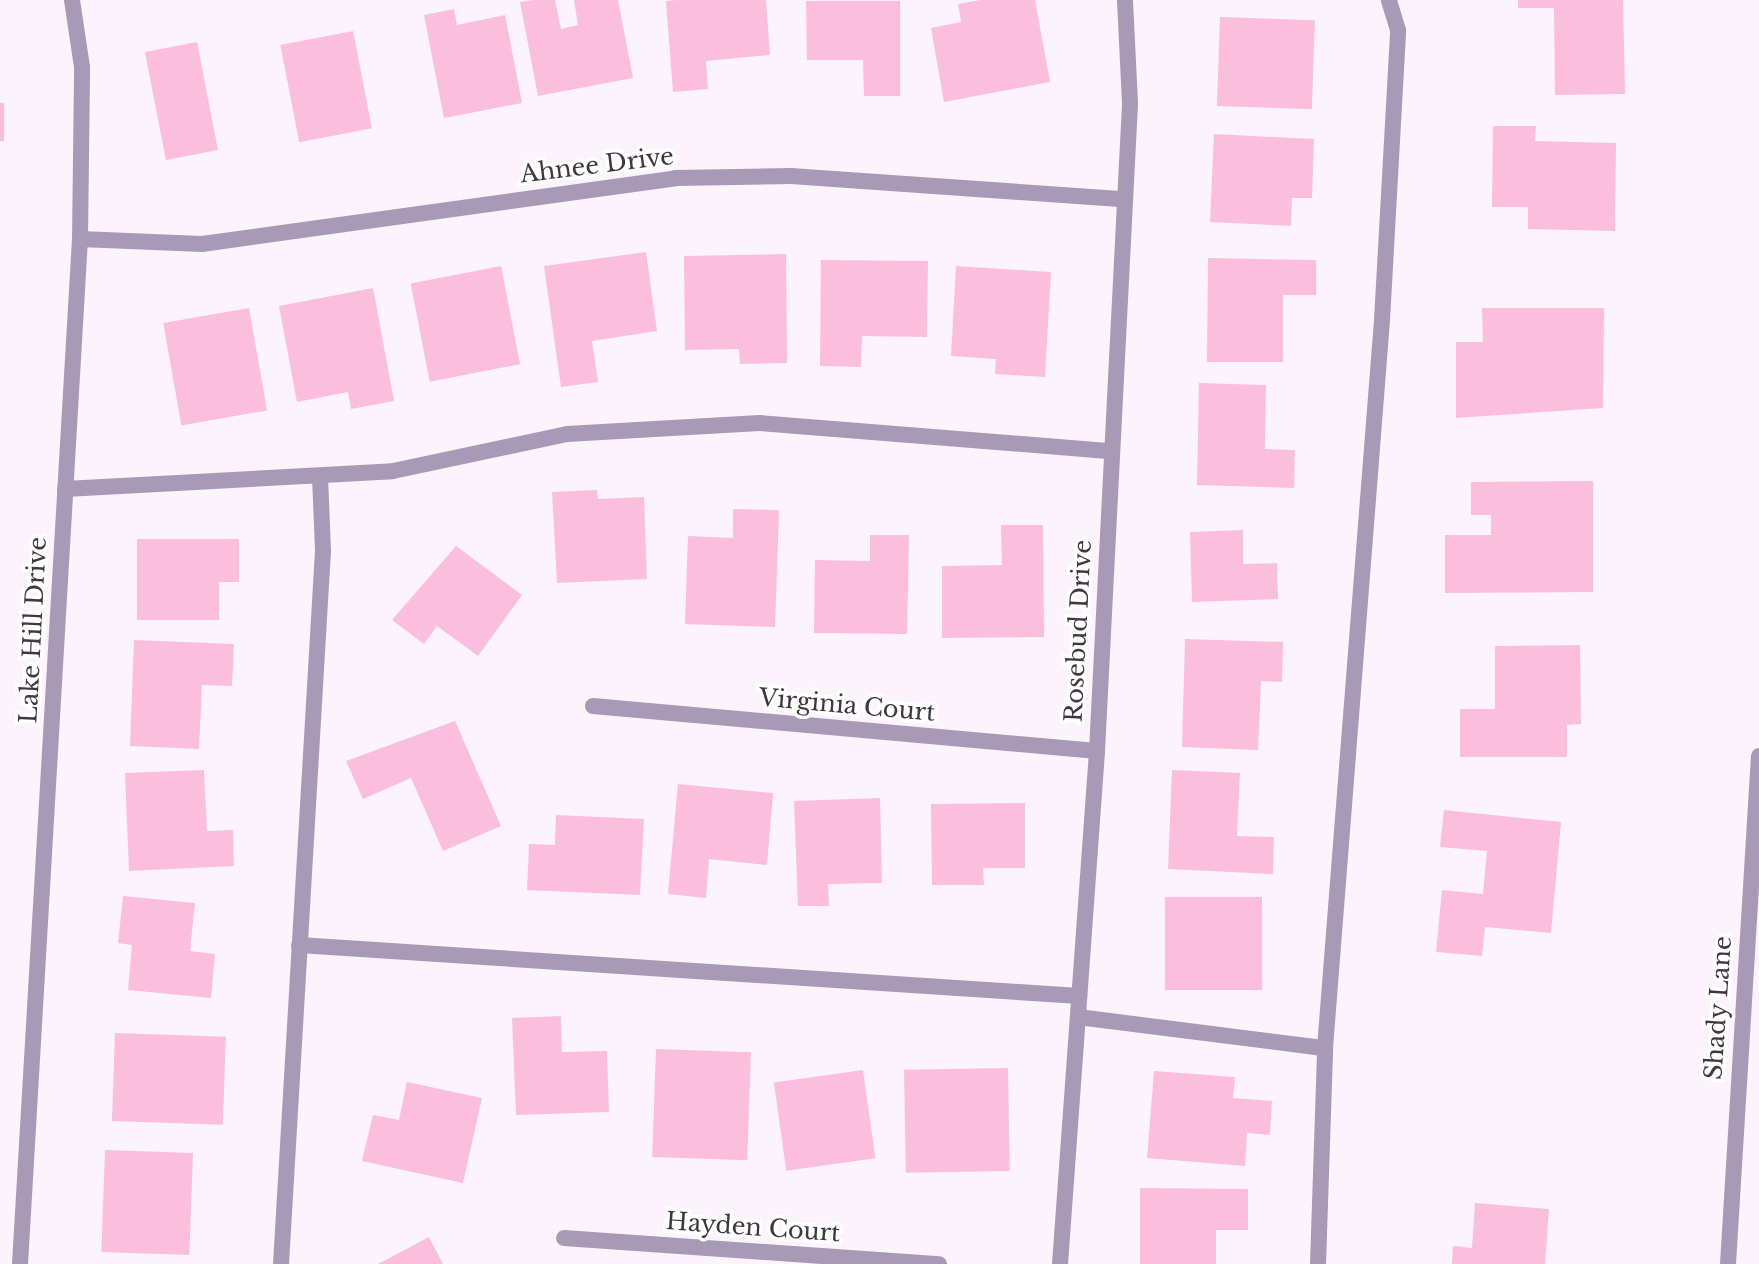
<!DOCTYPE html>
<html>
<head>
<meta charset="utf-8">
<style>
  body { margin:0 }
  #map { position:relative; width:1759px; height:1264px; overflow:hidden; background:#fdf3fc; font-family:"Libre Baskerville",serif }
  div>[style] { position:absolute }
  .building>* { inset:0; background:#fbbfdd; transform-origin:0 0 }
  .lane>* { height:16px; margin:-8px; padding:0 8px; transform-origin:8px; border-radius:8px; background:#a89ab6 }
  .street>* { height:16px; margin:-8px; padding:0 8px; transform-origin:8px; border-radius:8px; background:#a89ab6 }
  span { translate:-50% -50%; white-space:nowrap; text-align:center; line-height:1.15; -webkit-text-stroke:7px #fff; paint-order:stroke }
  .street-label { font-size:24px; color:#413741 }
</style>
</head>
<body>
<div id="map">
  <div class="building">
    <div style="clip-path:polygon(534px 0,555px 0,561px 29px,578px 25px,574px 0,618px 0,633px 78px,538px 96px,520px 2px)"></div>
    <div style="clip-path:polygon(676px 0,766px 0,770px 55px,706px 61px,708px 89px,673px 92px,666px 1px)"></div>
    <div style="clip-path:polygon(981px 0,1035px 0,1050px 82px,944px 102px,931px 28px,961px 22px,958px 4px)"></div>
    <div style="clip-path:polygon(1518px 0,1623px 0,1625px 94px,1555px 95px,1554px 8px,1518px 8px)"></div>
    <div style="clip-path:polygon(806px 1px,900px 1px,900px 96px,864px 96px,863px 60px,807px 60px)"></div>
    <div style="clip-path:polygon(454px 9px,457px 25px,505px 15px,522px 103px,444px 118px,424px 15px)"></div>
    <div style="left:1220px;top:17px;width:95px;height:89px;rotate:2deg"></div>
    <div style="left:353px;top:31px;width:99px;height:74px;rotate:79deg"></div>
    <div style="left:197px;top:42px;width:110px;height:53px;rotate:79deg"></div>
    <div style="left:0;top:103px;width:4px;height:38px"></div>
    <div style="clip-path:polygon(1493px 126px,1536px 126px,1535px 141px,1616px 143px,1615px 231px,1528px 229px,1528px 207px,1492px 207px)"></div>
    <div style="clip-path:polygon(1214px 134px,1314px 139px,1312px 198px,1292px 198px,1291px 226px,1210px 222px)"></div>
    <div style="clip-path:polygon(646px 252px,657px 331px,592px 341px,598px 382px,561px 387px,544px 266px)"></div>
    <div style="clip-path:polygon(786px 254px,787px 363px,740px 364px,739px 349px,685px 350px,684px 256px)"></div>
    <div style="clip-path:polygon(1208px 258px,1316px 260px,1316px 295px,1283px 295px,1283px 362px,1207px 362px)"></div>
    <div style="clip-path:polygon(821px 260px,928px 261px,927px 337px,862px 336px,861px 367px,820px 366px)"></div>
    <div style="left:501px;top:266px;width:100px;height:92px;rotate:79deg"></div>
    <div style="clip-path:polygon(956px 266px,1051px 272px,1045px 377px,995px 374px,996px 359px,951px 356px)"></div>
    <div style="clip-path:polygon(373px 288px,394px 401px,351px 409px,348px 392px,297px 402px,279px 306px)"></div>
    <div style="left:249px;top:308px;width:104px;height:87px;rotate:80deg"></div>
    <div style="clip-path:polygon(1482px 308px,1604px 308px,1603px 408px,1456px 418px,1456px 342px,1483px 342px)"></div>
    <div style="clip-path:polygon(1199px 383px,1266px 385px,1265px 449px,1295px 450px,1294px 488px,1197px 485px)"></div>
    <div style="clip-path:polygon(1593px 481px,1593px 592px,1445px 593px,1445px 535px,1491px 535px,1491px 515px,1471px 515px,1471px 482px)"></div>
    <div style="clip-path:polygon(597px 490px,598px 499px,644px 497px,647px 579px,557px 583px,552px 492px)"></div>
    <div style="clip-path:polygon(733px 509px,779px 510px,775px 627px,685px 624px,688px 536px,733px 538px)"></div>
    <div style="clip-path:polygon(1001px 525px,1043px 525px,1044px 637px,942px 638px,942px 566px,1002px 565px)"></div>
    <div style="clip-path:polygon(1243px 530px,1243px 564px,1277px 563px,1278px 599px,1192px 602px,1190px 532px)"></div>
    <div style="clip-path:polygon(870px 535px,909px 535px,907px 634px,814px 633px,815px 560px,870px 561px)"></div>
    <div style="clip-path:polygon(137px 539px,239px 539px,239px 582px,219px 582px,219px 620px,137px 620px)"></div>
    <div style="clip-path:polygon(456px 546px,522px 595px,478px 656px,437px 626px,424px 644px,392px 620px)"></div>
    <div style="clip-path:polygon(1185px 639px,1283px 642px,1282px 682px,1261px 681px,1258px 750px,1182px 747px)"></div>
    <div style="clip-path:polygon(134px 640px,234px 644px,232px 686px,202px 685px,199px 749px,130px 746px)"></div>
    <div style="clip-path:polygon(1580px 645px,1581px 724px,1567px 725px,1567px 757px,1460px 757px,1460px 709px,1495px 709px,1495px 646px)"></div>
    <div style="clip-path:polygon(455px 721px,501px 826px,443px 851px,411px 778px,363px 799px,346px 761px)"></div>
    <div style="clip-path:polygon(204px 770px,207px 831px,233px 830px,234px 866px,129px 871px,125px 773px)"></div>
    <div style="clip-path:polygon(1172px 770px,1240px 773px,1237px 836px,1274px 837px,1273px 874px,1168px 869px)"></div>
    <div style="clip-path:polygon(678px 784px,773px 793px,767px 865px,709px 859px,706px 898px,668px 894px)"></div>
    <div style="clip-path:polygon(880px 798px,882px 883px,828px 884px,829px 906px,798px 906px,794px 801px)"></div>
    <div style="clip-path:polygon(1025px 803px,1025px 868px,983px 868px,984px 885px,932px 885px,931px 804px)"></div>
    <div style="clip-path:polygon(1444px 810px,1561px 822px,1551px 933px,1485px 927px,1482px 956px,1436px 952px,1442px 890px,1483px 894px,1487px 851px,1440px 847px)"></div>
    <div style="clip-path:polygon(556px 815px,644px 819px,640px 895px,527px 890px,529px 844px,555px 845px)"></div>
    <div style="clip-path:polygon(123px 896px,195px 903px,190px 951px,215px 954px,211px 998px,128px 990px,132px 945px,118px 943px)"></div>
    <div style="left:1165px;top:897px;width:97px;height:93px"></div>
    <div style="clip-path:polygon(561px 1016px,562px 1052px,607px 1051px,609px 1112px,516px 1115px,512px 1018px)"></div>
    <div style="left:115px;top:1033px;width:111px;height:88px;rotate:2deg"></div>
    <div style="left:656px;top:1049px;width:95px;height:108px;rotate:2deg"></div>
    <div style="left:1008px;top:1068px;width:103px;height:104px;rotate:89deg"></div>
    <div style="left:863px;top:1070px;width:89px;height:90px;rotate:82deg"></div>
    <div style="clip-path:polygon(1154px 1071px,1235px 1077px,1233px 1098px,1272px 1101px,1270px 1135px,1247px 1133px,1245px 1166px,1147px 1158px)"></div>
    <div style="clip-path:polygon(407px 1082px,482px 1098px,463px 1183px,362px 1161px,373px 1115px,399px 1120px)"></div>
    <div style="left:105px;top:1150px;width:88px;height:102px;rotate:2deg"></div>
    <div style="clip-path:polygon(1140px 1188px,1248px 1189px,1248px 1230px,1216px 1230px,1216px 1264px,1140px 1264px)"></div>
    <div style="clip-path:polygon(1475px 1203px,1549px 1209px,1545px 1264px,1452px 1264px,1453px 1246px,1472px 1248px)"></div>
    <div style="clip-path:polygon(429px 1237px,443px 1264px,378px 1264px)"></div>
  </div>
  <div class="lane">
    <div style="left:65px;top:489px;width:328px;rotate:-3.1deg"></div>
    <div style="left:393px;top:471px;width:178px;rotate:-12deg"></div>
    <div style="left:567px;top:434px;width:193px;rotate:-3.3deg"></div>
    <div style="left:760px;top:423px;width:352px;rotate:4.6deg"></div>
    <div style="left:299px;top:945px;width:782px;rotate:3.74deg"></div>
    <div style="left:1078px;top:1017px;width:249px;rotate:7.2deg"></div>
    <div style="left:281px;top:1264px;width:714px;rotate:-86.63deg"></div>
    <div style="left:323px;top:551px;width:74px;rotate:-92.3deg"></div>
    <div style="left:1318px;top:1264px;width:216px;rotate:-88.1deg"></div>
    <div style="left:1325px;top:1048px;width:730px;rotate:-85.52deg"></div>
    <div style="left:1382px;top:320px;width:290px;rotate:-86.8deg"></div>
    <div style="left:1398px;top:30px;width:31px;rotate:-107deg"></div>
  </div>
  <div class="street">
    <div style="left:80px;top:239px;width:122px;rotate:2.3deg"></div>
    <div style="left:202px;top:244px;width:478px;rotate:-7.9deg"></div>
    <div style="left:675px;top:178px;width:116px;rotate:-1deg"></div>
    <div style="left:791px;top:176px;width:333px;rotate:4deg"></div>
    <div style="left:593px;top:706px;width:506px;rotate:5.1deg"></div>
    <div style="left:564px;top:1238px;width:376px;rotate:4deg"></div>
    <div style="left:20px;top:1264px;width:1027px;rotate:-86.65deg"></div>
    <div style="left:80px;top:239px;width:172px;rotate:-89.3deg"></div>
    <div style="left:82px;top:67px;width:68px;rotate:-98.5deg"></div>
    <div style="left:1060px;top:1264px;width:514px;rotate:-85.87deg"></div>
    <div style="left:1097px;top:751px;width:649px;rotate:-87.08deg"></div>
    <div style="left:1130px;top:103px;width:103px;rotate:-92.8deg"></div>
    <div style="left:1728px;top:1264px;width:509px;rotate:-86.51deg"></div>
  </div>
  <div class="street-label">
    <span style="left:597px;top:165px;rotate:-7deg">Ahnee Drive</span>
    <span style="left:33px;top:630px;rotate:-87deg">Lake Hill Drive</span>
    <span style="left:1078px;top:631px;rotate:-87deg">Rosebud Drive</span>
    <span style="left:847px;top:705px;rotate:5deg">Virginia Court</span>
    <span style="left:1718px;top:1008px;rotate:-86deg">Shady Lane</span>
    <span style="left:753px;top:1227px;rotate:4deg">Hayden Court</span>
  </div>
</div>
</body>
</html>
